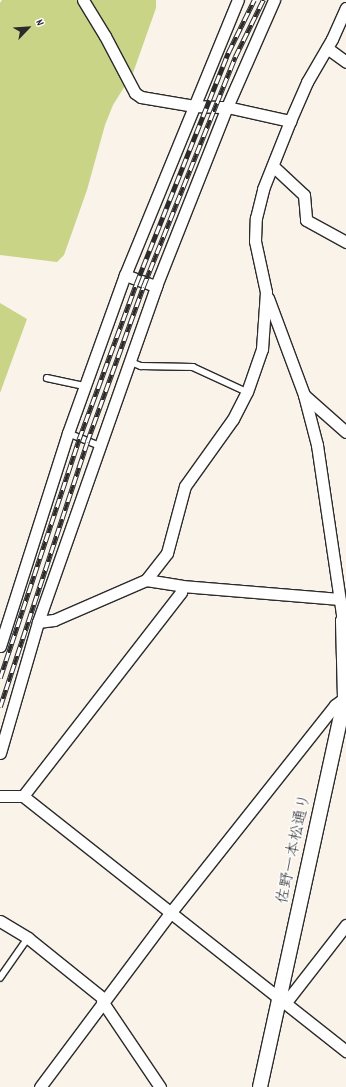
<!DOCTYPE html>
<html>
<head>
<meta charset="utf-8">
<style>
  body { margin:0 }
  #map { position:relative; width:346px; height:1087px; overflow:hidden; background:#faf3ea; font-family:Dekko,"Klee One",sans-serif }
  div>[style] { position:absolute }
  .green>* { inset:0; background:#c9d487 }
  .roads { filter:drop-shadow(1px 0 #2b2b2b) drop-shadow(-1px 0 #2b2b2b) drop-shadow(0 1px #2b2b2b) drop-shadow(0 -1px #2b2b2b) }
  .service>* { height:5.5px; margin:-2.75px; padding:0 2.75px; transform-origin:2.75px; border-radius:2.75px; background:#fff }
  .minor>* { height:11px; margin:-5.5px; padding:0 5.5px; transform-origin:5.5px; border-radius:5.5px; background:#fff }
  .tertiary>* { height:14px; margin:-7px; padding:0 7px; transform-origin:7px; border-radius:7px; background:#fff }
  .rail>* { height:4.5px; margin-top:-2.25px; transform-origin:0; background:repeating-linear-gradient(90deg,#fff 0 9px,#2b2b2b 0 18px); box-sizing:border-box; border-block:1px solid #2b2b2b }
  span { translate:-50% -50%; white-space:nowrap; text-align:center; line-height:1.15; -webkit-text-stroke:3px #fff; paint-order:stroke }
  .street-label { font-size:16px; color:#2b2b2b }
  .north { position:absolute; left:8px; top:8px; width:40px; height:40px; -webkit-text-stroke:3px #fff; paint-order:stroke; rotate:65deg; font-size:11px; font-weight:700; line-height:16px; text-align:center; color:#2b2b2b }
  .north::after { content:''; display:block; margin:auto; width:14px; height:18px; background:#2b2b2b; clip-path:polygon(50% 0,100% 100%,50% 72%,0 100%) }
</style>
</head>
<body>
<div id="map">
  <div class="green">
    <div style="clip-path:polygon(2px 0,156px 0,156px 8px,133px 73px,113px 105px,105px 125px,87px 190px,64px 255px,57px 262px,0 255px,0 3px)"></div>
    <div style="clip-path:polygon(0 303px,27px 319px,0 393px)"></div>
  </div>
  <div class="roads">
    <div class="service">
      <div style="left:131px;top:362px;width:11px;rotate:22deg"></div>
      <div style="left:141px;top:366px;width:52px;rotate:1.1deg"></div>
      <div style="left:193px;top:367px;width:60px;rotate:24.8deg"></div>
      <div style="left:47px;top:378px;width:39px;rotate:12deg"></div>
      <div style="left:68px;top:433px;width:35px;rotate:22deg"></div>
      <div style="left:0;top:978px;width:49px;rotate:-55deg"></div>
    </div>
    <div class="minor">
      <div style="left:83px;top:0;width:42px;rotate:58.6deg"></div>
      <div style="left:105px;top:36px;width:64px;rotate:62.2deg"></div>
      <div style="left:135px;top:93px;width:7px;rotate:34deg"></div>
      <div style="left:141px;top:97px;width:54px;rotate:9.6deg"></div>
      <div style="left:194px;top:106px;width:33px;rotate:2deg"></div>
      <div style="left:227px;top:107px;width:65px;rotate:12.5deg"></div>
      <div style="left:327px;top:48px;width:24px;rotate:36deg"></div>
      <div style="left:274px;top:167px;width:41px;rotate:43deg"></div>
      <div style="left:304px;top:195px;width:25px;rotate:85deg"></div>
      <div style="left:306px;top:220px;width:46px;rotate:28.8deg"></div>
      <div style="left:125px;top:275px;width:33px;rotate:20deg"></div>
      <div style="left:268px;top:298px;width:103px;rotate:69.6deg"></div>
      <div style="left:304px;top:395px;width:52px;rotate:75.4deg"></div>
      <div style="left:317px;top:445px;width:178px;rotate:81.6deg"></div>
      <div style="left:304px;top:395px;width:56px;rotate:41.4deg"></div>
      <div style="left:146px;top:580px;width:36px;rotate:9deg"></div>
      <div style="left:182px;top:586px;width:158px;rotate:4.7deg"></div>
      <div style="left:38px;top:622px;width:16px;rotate:-7deg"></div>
      <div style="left:54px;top:620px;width:100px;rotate:-23.5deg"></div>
      <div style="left:146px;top:580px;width:34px;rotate:-52deg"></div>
      <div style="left:167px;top:553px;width:69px;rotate:-75deg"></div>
      <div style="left:185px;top:486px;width:82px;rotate:-54.4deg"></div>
      <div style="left:233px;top:419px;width:30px;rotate:-63deg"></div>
      <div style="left:247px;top:392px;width:46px;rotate:-70.8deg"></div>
      <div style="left:262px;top:349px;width:57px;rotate:-86deg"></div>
      <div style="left:266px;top:292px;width:52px;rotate:-102.2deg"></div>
      <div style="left:255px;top:241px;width:23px;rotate:-88deg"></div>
      <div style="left:256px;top:218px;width:30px;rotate:-76deg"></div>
      <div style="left:263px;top:189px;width:73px;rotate:-68.3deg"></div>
      <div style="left:290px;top:121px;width:43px;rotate:-66.4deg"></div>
      <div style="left:307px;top:82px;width:50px;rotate:-59.8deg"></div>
      <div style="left:332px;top:39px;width:34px;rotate:-66deg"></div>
      <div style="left:0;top:646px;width:224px;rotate:-72.3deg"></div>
      <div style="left:68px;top:433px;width:168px;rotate:-70.2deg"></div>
      <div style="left:125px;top:275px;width:297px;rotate:-67.7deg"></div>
      <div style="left:0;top:753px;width:136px;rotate:-73.8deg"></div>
      <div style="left:38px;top:622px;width:356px;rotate:-70.6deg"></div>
      <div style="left:156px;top:286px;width:193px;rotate:-68.4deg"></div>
      <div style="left:227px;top:107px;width:117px;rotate:-66.3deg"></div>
      <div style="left:0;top:796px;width:23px"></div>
      <div style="left:23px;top:796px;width:412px;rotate:38.3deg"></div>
      <div style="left:23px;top:796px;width:258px;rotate:-52.2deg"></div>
      <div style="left:181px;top:592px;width:6px;rotate:-81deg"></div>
      <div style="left:0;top:921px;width:33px;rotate:31deg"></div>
      <div style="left:28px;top:938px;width:97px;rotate:38.8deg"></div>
      <div style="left:102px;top:1001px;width:104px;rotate:56deg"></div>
      <div style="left:286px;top:1002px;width:98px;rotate:-52.1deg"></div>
      <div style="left:40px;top:1087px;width:219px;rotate:-53.2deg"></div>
      <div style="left:171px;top:912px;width:264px;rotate:-51.6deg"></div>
      <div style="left:335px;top:705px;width:12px;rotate:-35deg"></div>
    </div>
    <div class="tertiary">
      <div style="left:260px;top:1087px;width:398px;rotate:-77.7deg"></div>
      <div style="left:345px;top:698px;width:77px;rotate:-91.5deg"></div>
      <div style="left:343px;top:621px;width:7px;rotate:-63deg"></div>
    </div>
  </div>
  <div class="rail">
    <div style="left:0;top:678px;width:252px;rotate:-71.7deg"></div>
    <div style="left:79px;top:439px;width:165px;rotate:-69.8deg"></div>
    <div style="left:136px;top:284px;width:249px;rotate:-68.3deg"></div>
    <div style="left:228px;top:53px;width:59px;rotate:-63.9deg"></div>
    <div style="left:0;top:707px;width:279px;rotate:-71.8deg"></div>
    <div style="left:87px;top:442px;width:165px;rotate:-70.1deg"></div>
    <div style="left:143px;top:287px;width:248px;rotate:-68.2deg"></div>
    <div style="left:235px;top:57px;width:64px;rotate:-63.8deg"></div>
  </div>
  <div class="street-label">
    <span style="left:295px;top:849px;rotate:-78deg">佐野一本松通り</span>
  </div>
  <div class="north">N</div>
</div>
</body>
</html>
